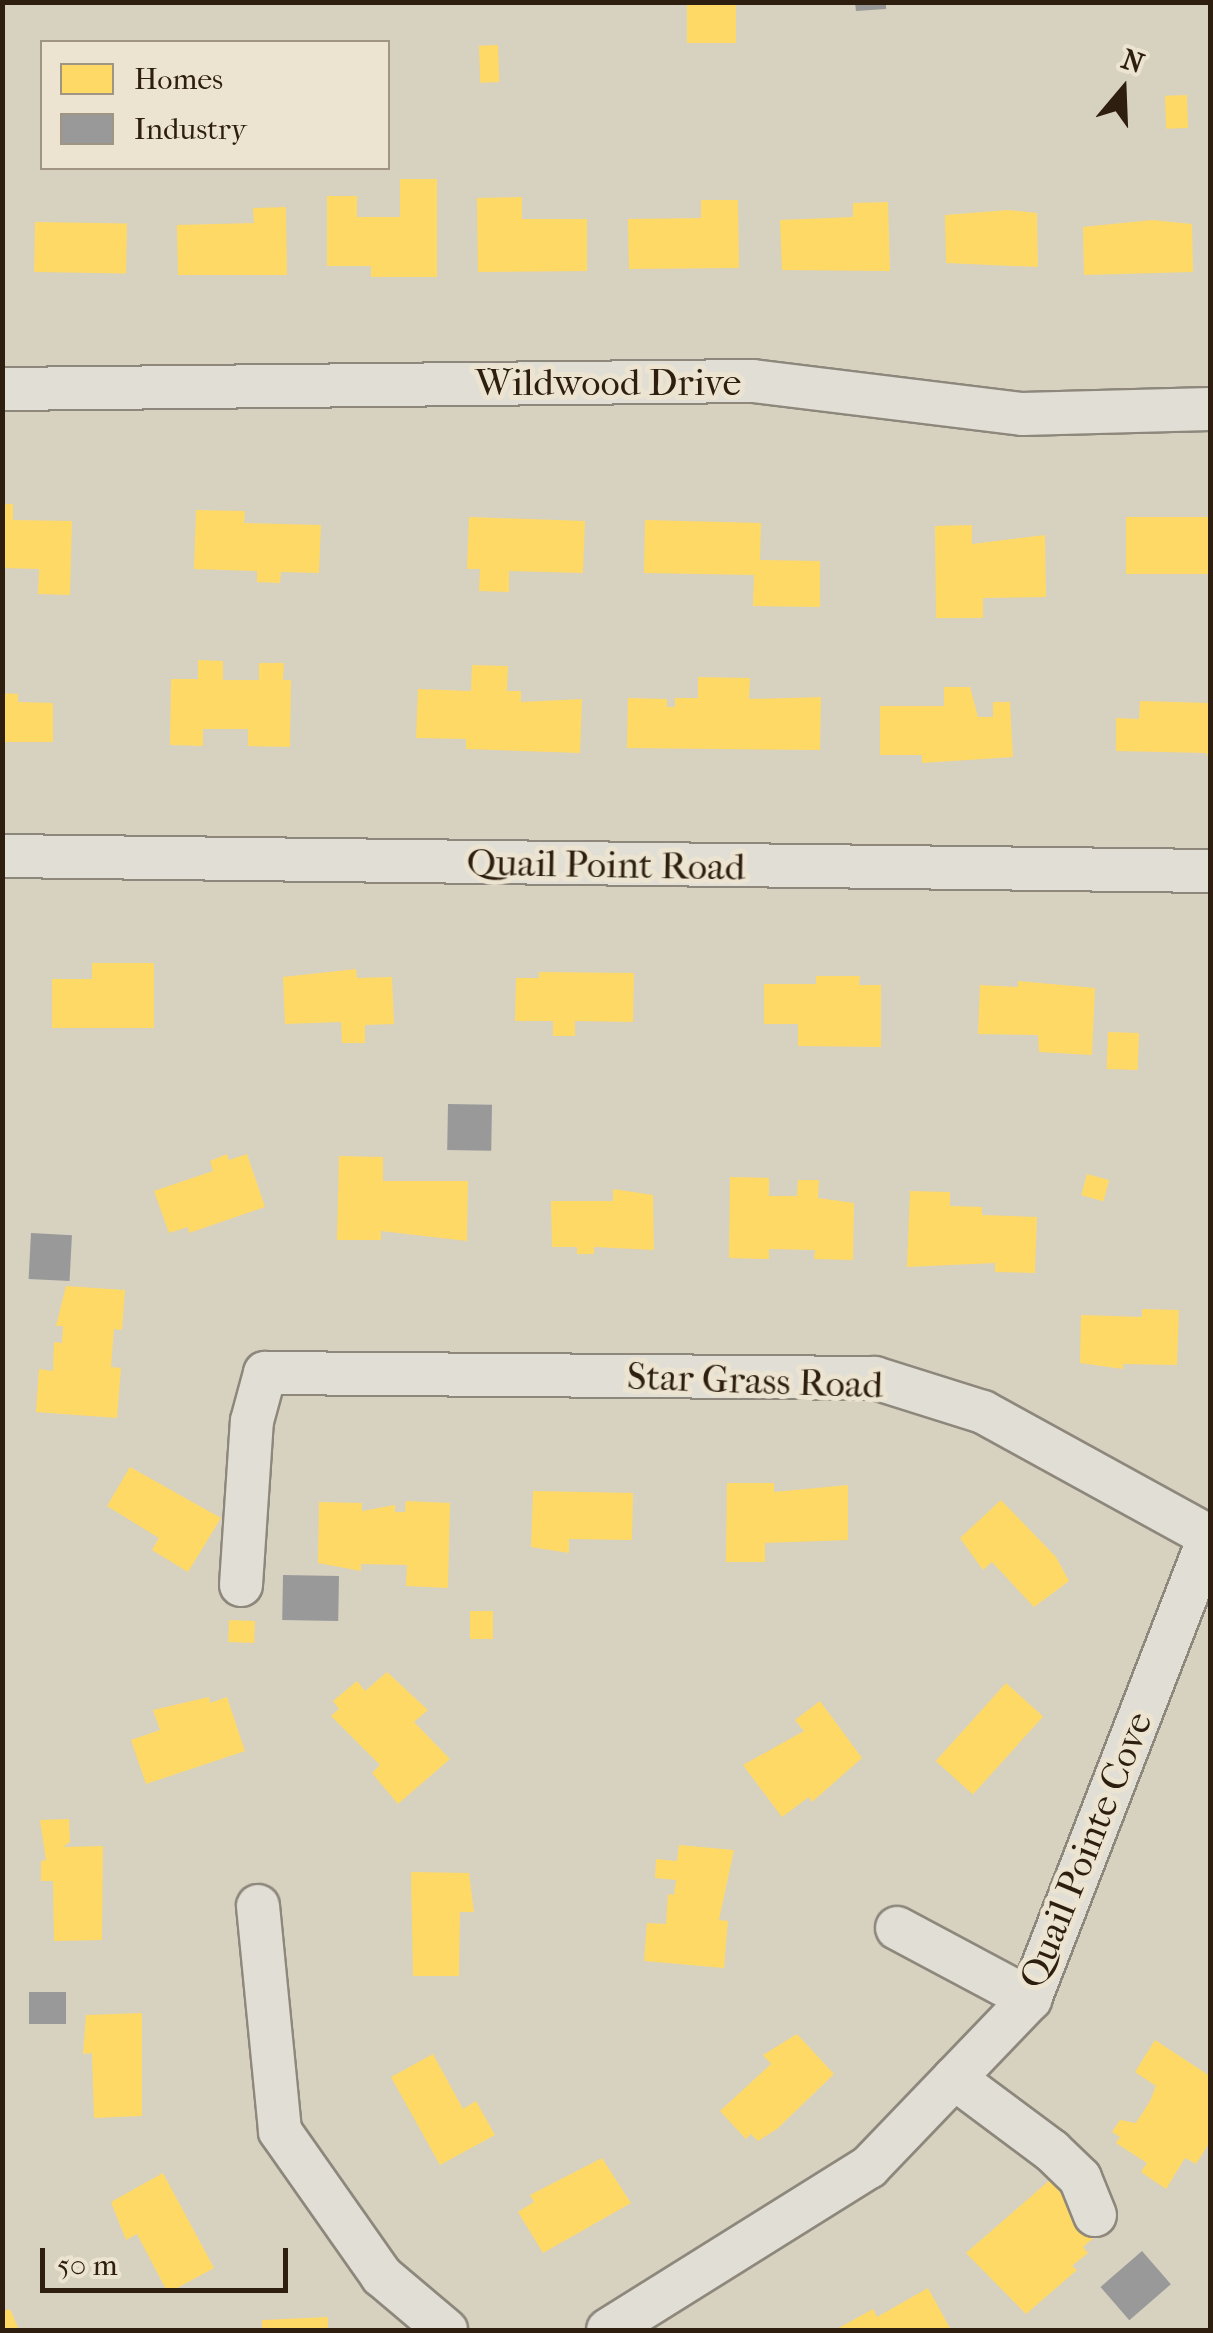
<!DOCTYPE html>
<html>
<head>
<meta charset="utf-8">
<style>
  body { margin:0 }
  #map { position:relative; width:1213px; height:2333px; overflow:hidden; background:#d7d1c0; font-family:"IM FELL French Canon",serif }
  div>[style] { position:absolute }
  .homes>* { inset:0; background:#ffd966; transform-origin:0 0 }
  .industry>* { inset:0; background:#999; transform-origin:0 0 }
  .roads { filter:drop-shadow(2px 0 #8d877c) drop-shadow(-2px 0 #8d877c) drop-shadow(0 2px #8d877c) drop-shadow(0 -2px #8d877c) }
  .minor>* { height:42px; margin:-21px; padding:0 21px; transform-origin:21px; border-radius:21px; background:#e1ded5 }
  span { translate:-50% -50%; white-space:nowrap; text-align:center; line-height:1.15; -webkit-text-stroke:10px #ece4d0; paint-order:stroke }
  .street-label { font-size:38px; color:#2d1e10 }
  .frame { position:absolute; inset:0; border:5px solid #2d1e10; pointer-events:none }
  .legend { position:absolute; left:40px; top:40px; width:350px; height:130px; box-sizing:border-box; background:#ece4d0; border:2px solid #a09583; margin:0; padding:12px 18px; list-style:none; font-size:30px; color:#2d1e10 }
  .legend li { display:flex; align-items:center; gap:20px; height:50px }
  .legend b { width:50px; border:2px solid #a09583 }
  .north { position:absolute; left:1073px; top:40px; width:100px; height:100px; -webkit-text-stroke:8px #ece4d0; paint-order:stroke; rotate:19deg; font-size:28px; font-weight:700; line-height:40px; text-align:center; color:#2d1e10 }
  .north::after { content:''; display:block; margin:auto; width:35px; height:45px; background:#2d1e10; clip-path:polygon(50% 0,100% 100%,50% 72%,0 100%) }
  .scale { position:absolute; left:40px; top:2248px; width:248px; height:45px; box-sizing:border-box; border:5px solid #2d1e10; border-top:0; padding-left:12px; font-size:30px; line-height:35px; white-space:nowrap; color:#2d1e10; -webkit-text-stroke:8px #ece4d0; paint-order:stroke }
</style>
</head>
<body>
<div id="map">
  <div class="homes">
    <div style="left:687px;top:2px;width:49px;height:41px"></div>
    <div style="left:498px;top:45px;width:37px;height:19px;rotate:88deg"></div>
    <div style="left:1187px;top:95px;width:33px;height:22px;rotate:88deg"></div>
    <div style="clip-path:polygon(400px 179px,437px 179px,437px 277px,371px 277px,371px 266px,327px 266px,327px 196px,357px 196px,357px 217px,400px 217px)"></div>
    <div style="clip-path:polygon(522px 197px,522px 219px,587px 219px,587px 271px,478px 272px,477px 198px)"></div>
    <div style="clip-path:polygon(701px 200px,738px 200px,739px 268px,629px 269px,628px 219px,701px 218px)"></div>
    <div style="clip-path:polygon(888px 202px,890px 271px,782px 270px,780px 220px,853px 217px,853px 203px)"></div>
    <div style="clip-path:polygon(286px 207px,287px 275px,178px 275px,177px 225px,254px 223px,253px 208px)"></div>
    <div style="clip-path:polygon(1008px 210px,1037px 213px,1038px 267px,946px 263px,945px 215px)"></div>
    <div style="clip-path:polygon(1152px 220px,1192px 224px,1193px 272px,1084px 275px,1083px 227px)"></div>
    <div style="left:35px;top:222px;width:92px;height:50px;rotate:1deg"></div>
    <div style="clip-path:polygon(2px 504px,13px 504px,13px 520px,72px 521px,70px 595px,38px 594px,39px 569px,2px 568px)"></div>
    <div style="clip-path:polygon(196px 510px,245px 511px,244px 523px,321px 525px,319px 573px,281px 572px,280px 583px,257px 582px,257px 571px,194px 569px)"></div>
    <div style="clip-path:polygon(469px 517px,585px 521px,583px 573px,509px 571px,509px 592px,479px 591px,480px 569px,467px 569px)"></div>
    <div style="left:1210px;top:517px;width:57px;height:84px;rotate:90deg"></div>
    <div style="clip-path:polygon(645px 520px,761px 523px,760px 560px,820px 561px,820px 607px,753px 606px,754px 575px,644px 573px)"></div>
    <div style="clip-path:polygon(972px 525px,972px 544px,1045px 535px,1046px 597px,983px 598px,983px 618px,936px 618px,935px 526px)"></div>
    <div style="clip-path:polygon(198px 660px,223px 661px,223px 680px,259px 680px,259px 663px,284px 663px,283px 680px,291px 680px,290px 747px,248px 746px,248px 729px,203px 729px,203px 746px,170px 745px,171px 679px,198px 679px)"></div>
    <div style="clip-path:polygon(472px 665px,508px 666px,507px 691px,521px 691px,521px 702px,582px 699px,580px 753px,466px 749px,466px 739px,416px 738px,418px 689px,471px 691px)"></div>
    <div style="clip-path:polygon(698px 677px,750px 678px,749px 699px,821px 697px,820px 750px,627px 748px,628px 698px,667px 699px,667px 707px,675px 707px,675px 698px,698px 698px)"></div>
    <div style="clip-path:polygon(944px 687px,970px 687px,978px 717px,993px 717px,993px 702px,1010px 702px,1013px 757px,922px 763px,922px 755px,880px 755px,880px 706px,944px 706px)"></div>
    <div style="clip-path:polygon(2px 693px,18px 694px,18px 702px,53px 703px,53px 742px,2px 742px)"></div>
    <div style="clip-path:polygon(1140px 701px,1210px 703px,1210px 761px,1206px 753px,1116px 751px,1116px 718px,1139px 719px)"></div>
    <div style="clip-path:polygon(92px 963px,154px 963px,154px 1028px,52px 1028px,52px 979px,92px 979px)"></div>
    <div style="clip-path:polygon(356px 969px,357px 978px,392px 977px,394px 1024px,365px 1025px,365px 1043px,342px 1043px,341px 1022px,285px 1024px,283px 977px)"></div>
    <div style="clip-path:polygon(539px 972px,634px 973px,633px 1022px,575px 1021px,575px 1036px,553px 1036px,553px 1021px,515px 1021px,516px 978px,539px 978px)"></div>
    <div style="clip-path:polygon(816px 976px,860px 976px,859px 985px,881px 985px,881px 1047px,798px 1046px,798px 1024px,764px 1024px,764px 984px,816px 984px)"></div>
    <div style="clip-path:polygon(1018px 981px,1095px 988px,1092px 1055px,1039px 1052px,1038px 1035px,978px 1034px,980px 985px,1018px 987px)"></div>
    <div style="left:1108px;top:1032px;width:31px;height:37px;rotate:2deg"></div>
    <div style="clip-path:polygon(227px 1154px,229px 1160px,247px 1154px,265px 1207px,189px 1233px,188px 1227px,169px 1233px,154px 1191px,213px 1171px,210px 1161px)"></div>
    <div style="clip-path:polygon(339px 1156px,383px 1157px,383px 1181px,468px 1181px,467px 1241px,381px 1231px,381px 1240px,337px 1240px)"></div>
    <div style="left:1087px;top:1174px;width:23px;height:22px;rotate:15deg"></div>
    <div style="clip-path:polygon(730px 1177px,769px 1178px,769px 1196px,797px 1196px,798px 1180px,819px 1180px,818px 1198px,854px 1203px,853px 1260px,814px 1259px,815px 1250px,769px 1249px,769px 1259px,729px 1258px)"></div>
    <div style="clip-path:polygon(613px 1189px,653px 1195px,654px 1250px,594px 1247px,594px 1254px,577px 1254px,577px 1247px,552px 1247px,551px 1201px,613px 1201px)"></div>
    <div style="clip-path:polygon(910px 1191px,950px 1192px,950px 1206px,982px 1207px,982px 1215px,1037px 1217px,1035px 1273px,995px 1272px,995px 1263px,907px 1267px)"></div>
    <div style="clip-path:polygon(66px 1286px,125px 1290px,122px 1330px,114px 1329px,111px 1367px,121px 1368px,117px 1418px,36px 1412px,39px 1369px,53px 1371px,54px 1342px,62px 1343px,63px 1326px,56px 1326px)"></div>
    <div style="clip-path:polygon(1142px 1309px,1179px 1310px,1177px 1365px,1123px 1364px,1123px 1369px,1080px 1363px,1081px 1315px,1142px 1317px)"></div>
    <div style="clip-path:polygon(130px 1467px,221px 1518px,188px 1572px,152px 1550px,159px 1538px,107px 1506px)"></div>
    <div style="clip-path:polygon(727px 1483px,774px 1483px,774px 1492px,848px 1485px,848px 1540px,765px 1543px,765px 1562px,726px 1562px)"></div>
    <div style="clip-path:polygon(533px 1491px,633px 1493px,632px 1540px,569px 1539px,569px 1553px,531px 1547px)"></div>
    <div style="clip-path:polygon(1001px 1500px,1056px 1557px,1069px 1581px,1034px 1607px,992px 1562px,983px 1570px,960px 1538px)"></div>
    <div style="clip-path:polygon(406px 1501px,450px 1503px,448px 1588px,406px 1586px,407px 1565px,361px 1564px,361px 1571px,318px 1563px,319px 1502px,362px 1503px,362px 1511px,395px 1505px,395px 1512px,405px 1512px)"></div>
    <div style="left:470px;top:1611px;width:23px;height:28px"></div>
    <div style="left:229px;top:1620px;width:26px;height:22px;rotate:2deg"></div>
    <div style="clip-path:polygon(387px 1672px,428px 1710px,414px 1722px,450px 1759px,398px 1804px,372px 1773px,380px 1765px,331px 1716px,339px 1709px,333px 1701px,357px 1681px,365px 1691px)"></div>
    <div style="left:1006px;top:1683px;width:50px;height:105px;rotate:42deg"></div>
    <div style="clip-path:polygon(209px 1697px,210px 1703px,227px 1697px,245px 1751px,146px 1784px,131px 1740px,160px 1730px,153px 1710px)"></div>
    <div style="clip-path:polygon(820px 1701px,862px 1758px,812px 1802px,809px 1797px,782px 1817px,743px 1765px,804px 1731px,795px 1720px)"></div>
    <div style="clip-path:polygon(69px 1819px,70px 1842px,63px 1847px,103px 1846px,102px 1940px,54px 1941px,53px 1881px,41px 1881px,41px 1861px,46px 1860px,40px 1820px)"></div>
    <div style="clip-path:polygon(679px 1845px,734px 1850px,719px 1920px,728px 1921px,724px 1968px,644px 1961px,647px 1923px,666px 1924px,668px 1894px,674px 1895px,676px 1880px,655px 1878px,656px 1859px,677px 1861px)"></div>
    <div style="clip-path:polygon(411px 1872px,469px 1873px,474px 1912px,460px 1912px,459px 1976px,413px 1976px)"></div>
    <div style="clip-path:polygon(142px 2013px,142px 2116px,94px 2118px,92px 2053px,83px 2054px,86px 2015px)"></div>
    <div style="clip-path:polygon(797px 2034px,834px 2074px,777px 2129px,758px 2141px,751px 2134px,746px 2139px,720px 2111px,771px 2064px,763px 2055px)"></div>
    <div style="clip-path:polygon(1155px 2040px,1210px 2076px,1210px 2142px,1196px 2164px,1185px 2158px,1166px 2189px,1141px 2172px,1147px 2163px,1116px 2143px,1120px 2137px,1112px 2132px,1120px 2120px,1136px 2123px,1150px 2101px,1156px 2086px,1135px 2072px)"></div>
    <div style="clip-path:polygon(433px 2054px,463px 2109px,476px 2101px,495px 2135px,440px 2165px,391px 2077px)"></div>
    <div style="clip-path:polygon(602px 2158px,631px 2203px,543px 2253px,518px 2212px,534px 2202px,530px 2195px)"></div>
    <div style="clip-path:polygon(163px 2173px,214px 2268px,168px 2293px,137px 2234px,126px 2240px,111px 2202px)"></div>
    <div style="clip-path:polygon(1050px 2180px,1097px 2235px,1083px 2247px,1088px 2253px,1072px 2266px,1077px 2270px,1026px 2314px,966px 2253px)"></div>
    <div style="clip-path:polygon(928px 2288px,951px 2330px,835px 2330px,873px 2309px,877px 2317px)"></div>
    <div style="clip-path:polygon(10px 2309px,19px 2330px,2px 2330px,2px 2312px)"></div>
    <div style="clip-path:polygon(328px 2317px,328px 2330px,262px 2330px,262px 2320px)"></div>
  </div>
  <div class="industry">
    <div style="clip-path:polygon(855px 2px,886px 2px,886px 9px,856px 11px)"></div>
    <div style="left:448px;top:1104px;width:44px;height:46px;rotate:1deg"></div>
    <div style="left:31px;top:1233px;width:41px;height:46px;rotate:3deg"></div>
    <div style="left:283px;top:1575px;width:56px;height:45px;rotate:1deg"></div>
    <div style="left:29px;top:1992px;width:37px;height:32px"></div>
    <div style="left:1142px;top:2251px;width:44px;height:55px;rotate:49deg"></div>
  </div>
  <div class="roads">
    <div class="minor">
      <div style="left:2px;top:389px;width:751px;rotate:-0.61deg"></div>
      <div style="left:753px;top:381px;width:271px;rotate:7deg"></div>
      <div style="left:1022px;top:414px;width:188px;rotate:-1.5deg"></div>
      <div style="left:2px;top:856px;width:1208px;rotate:0.71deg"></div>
      <div style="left:241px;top:1585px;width:164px;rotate:-86.2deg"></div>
      <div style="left:252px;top:1421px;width:50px;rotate:-74.8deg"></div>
      <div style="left:265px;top:1373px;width:610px;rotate:0.47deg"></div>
      <div style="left:875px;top:1378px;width:113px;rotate:17.5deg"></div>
      <div style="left:983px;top:1412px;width:259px;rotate:28.8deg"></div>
      <div style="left:258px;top:1906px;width:226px;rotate:84.4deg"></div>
      <div style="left:280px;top:2131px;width:177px;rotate:54.9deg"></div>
      <div style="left:382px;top:2276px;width:84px;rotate:40.2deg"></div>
      <div style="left:897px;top:1928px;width:151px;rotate:28.1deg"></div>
      <div style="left:954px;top:2078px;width:122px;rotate:36.7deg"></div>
      <div style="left:1052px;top:2151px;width:39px;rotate:44deg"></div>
      <div style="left:1080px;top:2178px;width:40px;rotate:68deg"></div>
      <div style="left:608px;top:2330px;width:308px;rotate:-32deg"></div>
      <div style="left:869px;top:2167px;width:233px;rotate:-46.2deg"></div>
      <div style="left:1030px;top:1999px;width:499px;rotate:-68.8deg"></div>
    </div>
  </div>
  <div class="street-label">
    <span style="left:608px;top:383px">Wildwood Drive</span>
    <span style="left:606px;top:865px;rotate:1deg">Quail Point Road</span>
    <span style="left:755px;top:1381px;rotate:2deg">Star Grass Road</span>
    <span style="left:1086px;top:1850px;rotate:-68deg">Quail Pointe Cove</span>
  </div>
  <div class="frame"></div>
  <ul class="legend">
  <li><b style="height:28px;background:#ffd966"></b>Homes</li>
  <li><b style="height:28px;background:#999"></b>Industry</li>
  </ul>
  <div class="north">N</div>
  <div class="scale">50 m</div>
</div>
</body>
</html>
